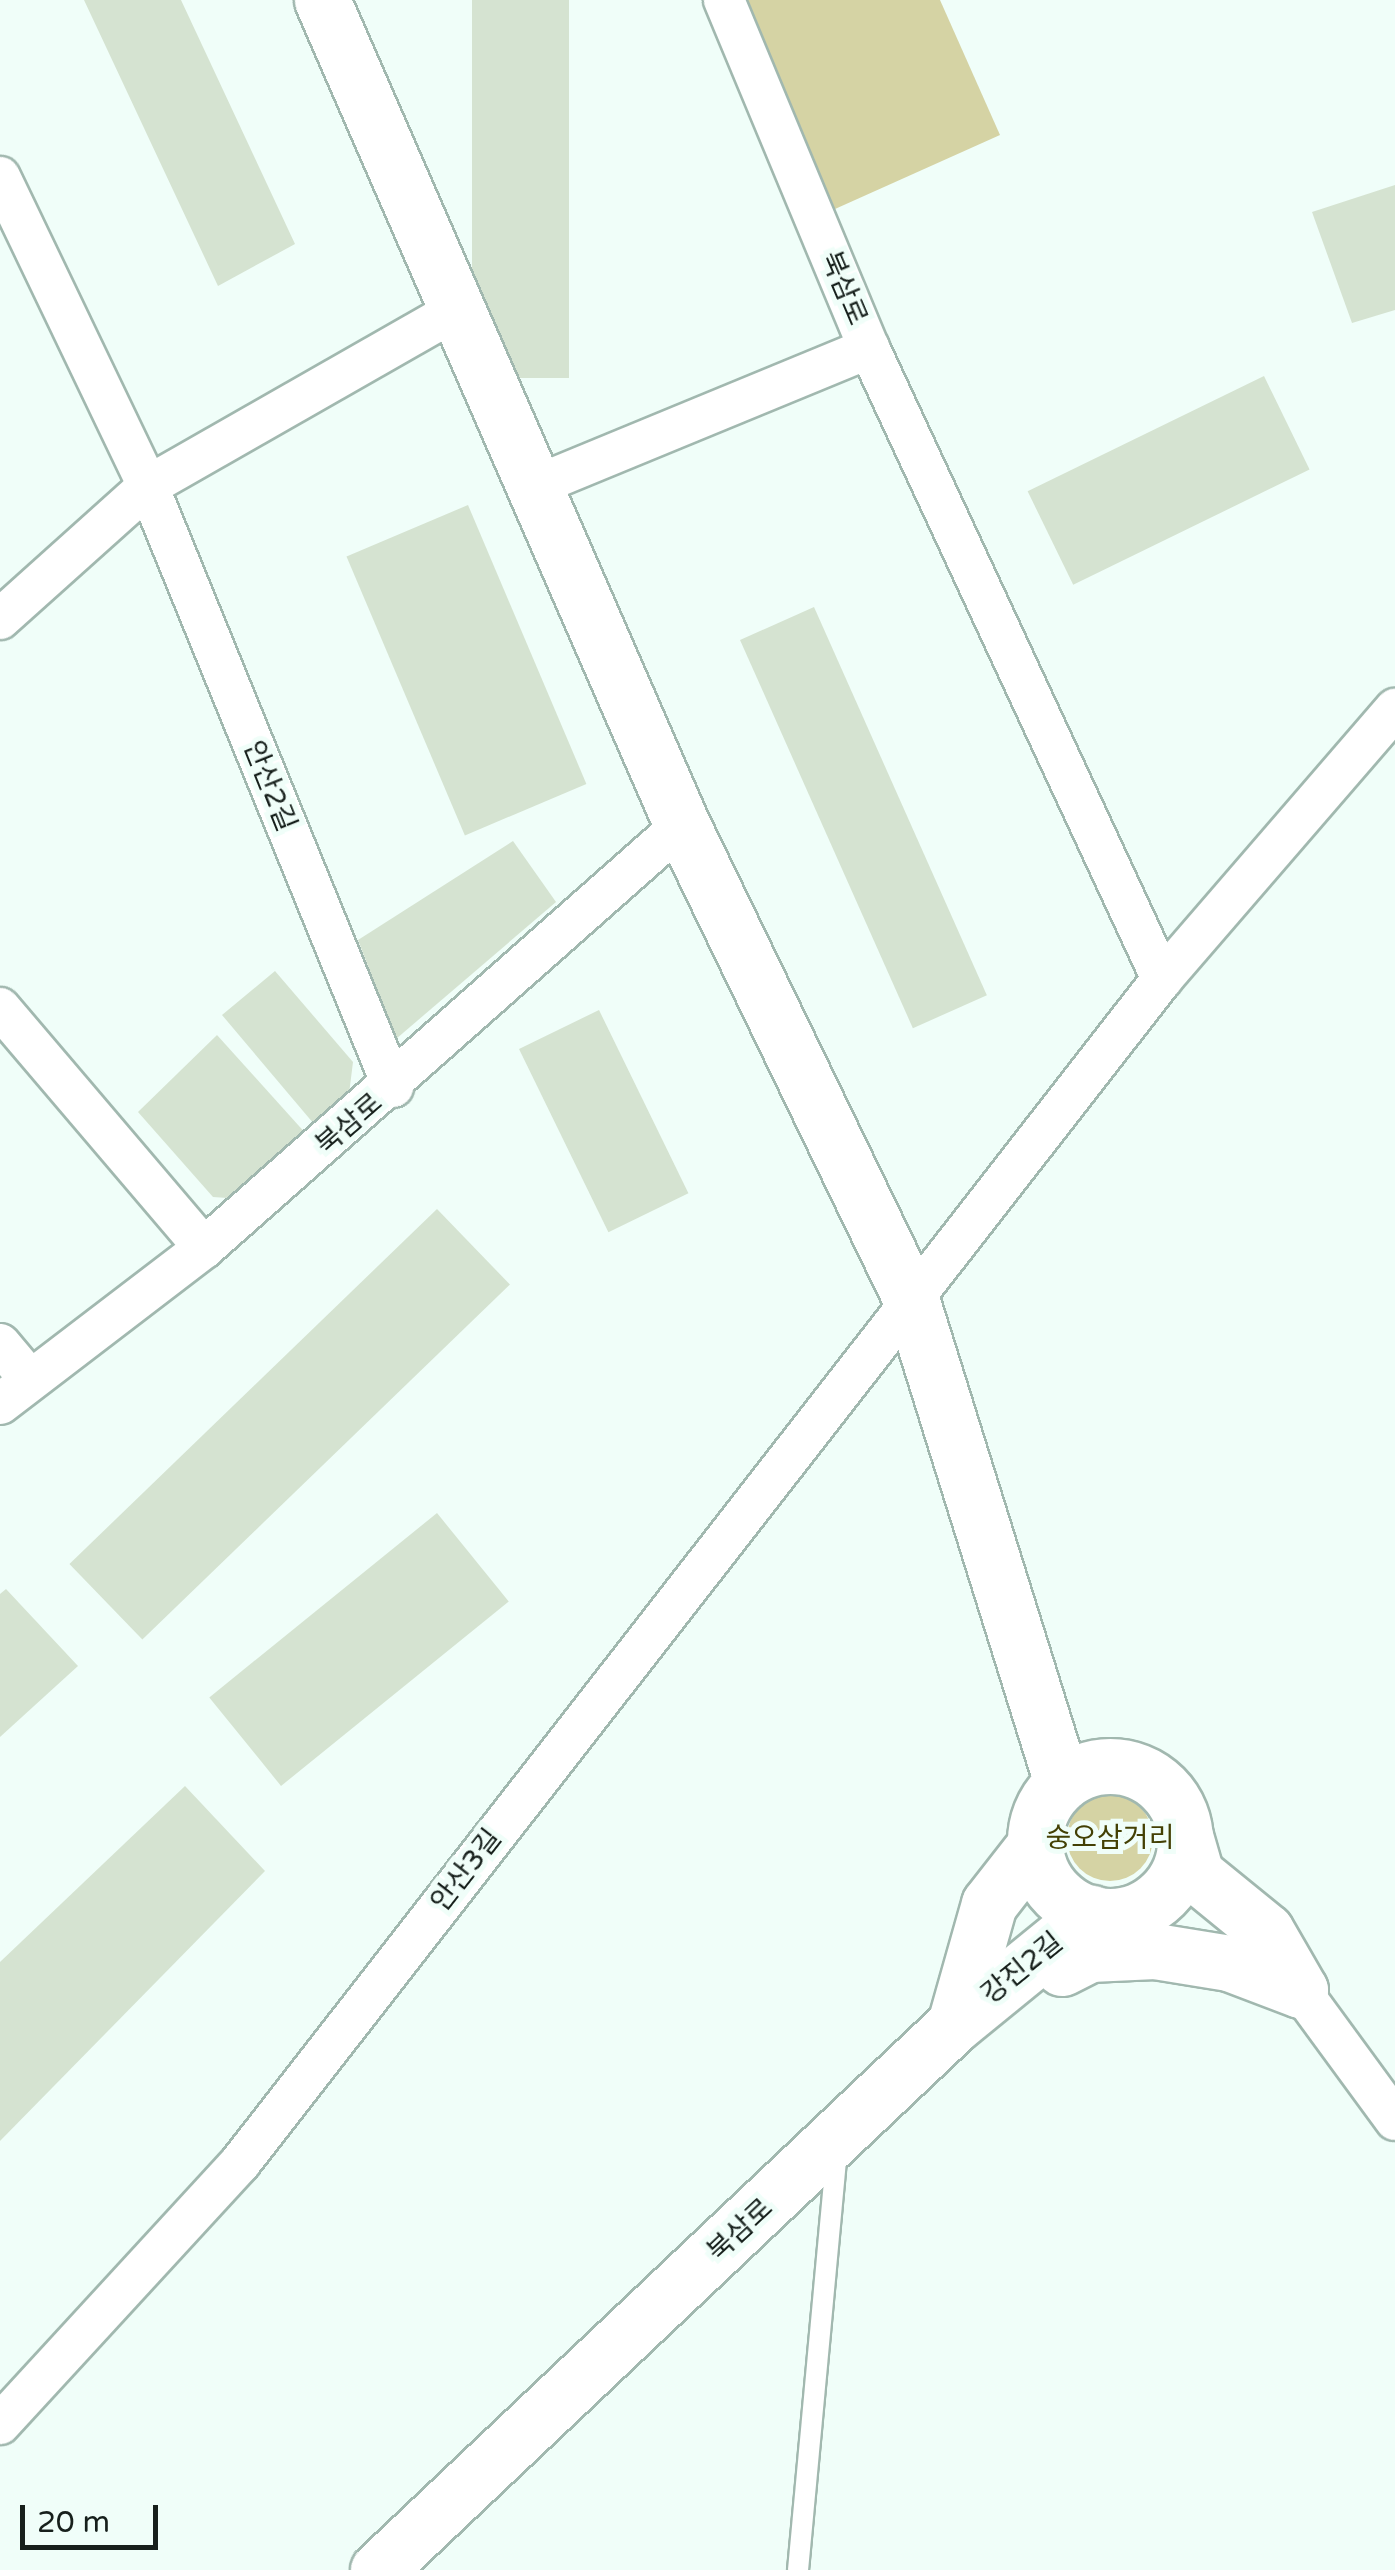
<!DOCTYPE html>
<html>
<head>
<meta charset="utf-8">
<style>
  body { margin:0 }
  #map { position:relative; width:1395px; height:2570px; overflow:hidden; background:#f0fef9; font-family:"Varela Round","Noto Sans KR",sans-serif }
  div>[style] { position:absolute }
  .green>* { inset:0; background:#d5d3a4 }
  .round { border-radius:50% }
  .building>* { inset:0; background:#d5e3d1; transform-origin:0 0 }
  .roads { filter:drop-shadow(2px 0 #a1b8af) drop-shadow(-2px 0 #a1b8af) drop-shadow(0 2px #a1b8af) drop-shadow(0 -2px #a1b8af) }
  .lane>* { height:20px; margin:-10px; padding:0 10px; transform-origin:10px; border-radius:10px; background:#fff }
  .street>* { height:40px; margin:-20px; padding:0 20px; transform-origin:20px; border-radius:20px; background:#fff }
  .secondary>* { height:55px; margin:-27.5px; padding:0 27.5px; transform-origin:27.5px; border-radius:27.5px; background:#fff }
  .secondary>.ring { margin:-27.5px; padding:0; box-sizing:content-box; background:none; border:55px solid #fff; border-radius:50% }
  span { translate:-50% -50%; white-space:nowrap; text-align:center; line-height:1.15; -webkit-text-stroke:10px #f0fef9; paint-order:stroke }
  .street-label { font-size:28px; color:#17201c }
  .park-label { font-size:28px; color:#434004 }
  .scale { position:absolute; left:20px; top:2505px; width:138px; height:45px; box-sizing:border-box; border:5px solid #17201c; border-top:0; padding-left:12px; font-size:30px; line-height:35px; white-space:nowrap; color:#17201c; -webkit-text-stroke:8px #f0fef9; paint-order:stroke }
</style>
</head>
<body>
<div id="map">
  <div class="green">
    <div style="clip-path:polygon(742px 0,940px 0,1000px 135px,835px 209px)"></div>
    <div class="round" style="left:1067px;top:1795px;width:86px;height:86px"></div>
  </div>
  <div class="building">
    <div style="clip-path:polygon(84px 0,181px 0,295px 244px,218px 286px)"></div>
    <div style="left:472px;top:0;width:97px;height:378px"></div>
    <div style="clip-path:polygon(1395px 185px,1395px 310px,1352px 323px,1312px 212px)"></div>
    <div style="left:1264px;top:376px;width:104px;height:263px;rotate:64deg"></div>
    <div style="left:468px;top:505px;width:303px;height:132px;rotate:67deg"></div>
    <div style="left:814px;top:607px;width:425px;height:81px;rotate:66deg"></div>
    <div style="clip-path:polygon(513px 841px,556px 902px,396px 1039px,358px 940px)"></div>
    <div style="clip-path:polygon(275px 971px,353px 1062px,349px 1094px,314px 1124px,222px 1015px)"></div>
    <div style="left:599px;top:1010px;width:204px;height:89px;rotate:64deg"></div>
    <div style="clip-path:polygon(217px 1035px,308px 1136px,242px 1199px,213px 1197px,138px 1112px)"></div>
    <div style="left:437px;top:1209px;width:105px;height:511px;rotate:46deg"></div>
    <div style="left:437px;top:1513px;width:114px;height:293px;rotate:51deg"></div>
    <div style="clip-path:polygon(6px 1589px,78px 1666px,0 1737px,0 1594px)"></div>
    <div style="clip-path:polygon(185px 1786px,265px 1871px,0 2141px,0 1962px)"></div>
  </div>
  <div class="roads">
    <div class="lane">
      <div style="left:798px;top:2570px;width:423px;rotate:-84.7deg"></div>
    </div>
    <div class="street">
      <div style="left:724px;top:0;width:377px;rotate:67.4deg"></div>
      <div style="left:869px;top:348px;width:696px;rotate:65.09deg"></div>
      <div style="left:0;top:177px;width:343px;rotate:64.4deg"></div>
      <div style="left:148px;top:486px;width:649px;rotate:67.82deg"></div>
      <div style="left:530px;top:488px;width:367px;rotate:-22.4deg"></div>
      <div style="left:0;top:619px;width:199px;rotate:-41.9deg"></div>
      <div style="left:148px;top:486px;width:357px;rotate:-29.7deg"></div>
      <div style="left:0;top:1008px;width:315px;rotate:49.6deg"></div>
      <div style="left:0;top:1344px;width:42px;rotate:49.8deg"></div>
      <div style="left:0;top:1404px;width:257px;rotate:-37.4deg"></div>
      <div style="left:204px;top:1248px;width:638px;rotate:-41.51deg"></div>
      <div style="left:1300px;top:1990px;width:161px;rotate:53.8deg"></div>
      <div style="left:0;top:2424px;width:355px;rotate:-47.4deg"></div>
      <div style="left:240px;top:2163px;width:1501px;rotate:-52.09deg"></div>
      <div style="left:1162px;top:979px;width:357px;rotate:-49.2deg"></div>
    </div>
    <div class="secondary">
      <div style="left:322px;top:0;width:900px;rotate:66.43deg"></div>
      <div style="left:682px;top:825px;width:526px;rotate:64.21deg"></div>
      <div style="left:911px;top:1299px;width:507px;rotate:72.67deg"></div>
      <div class="ring" style="left:1035px;top:1766px;width:95px;height:95px"></div>
      <div style="left:1185px;top:1836px;width:40px;rotate:74deg"></div>
      <div style="left:1196px;top:1874px;width:90px;rotate:39.2deg"></div>
      <div style="left:1266px;top:1931px;width:68px;rotate:60deg"></div>
      <div style="left:1062px;top:1968px;width:31px;rotate:-27deg"></div>
      <div style="left:1090px;top:1954px;width:65px;rotate:-2.6deg"></div>
      <div style="left:1155px;top:1951px;width:75px;rotate:9.2deg"></div>
      <div style="left:1229px;top:1963px;width:76px;rotate:20.8deg"></div>
      <div style="left:955px;top:2024px;width:125px;rotate:-74.2deg"></div>
      <div style="left:989px;top:1904px;width:75px;rotate:-52.1deg"></div>
      <div style="left:378px;top:2570px;width:794px;rotate:-43.42deg"></div>
      <div style="left:955px;top:2024px;width:176px;rotate:-39.2deg"></div>
    </div>
  </div>
  <div class="street-label">
    <span style="left:844px;top:288px;rotate:67deg">북삼로</span>
    <span style="left:270px;top:786px;rotate:68deg">안산2길</span>
    <span style="left:349px;top:1124px;rotate:-41deg">북삼로</span>
    <span style="left:466px;top:1870px;rotate:-52deg">안산3길</span>
    <span style="left:1022px;top:1968px;rotate:-39deg">강진2길</span>
    <span style="left:740px;top:2230px;rotate:-43deg">북삼로</span>
  </div>
  <div class="park-label">
    <span style="left:1110px;top:1838px">숭오삼거리</span>
  </div>
  <div class="scale">20 m</div>
</div>
</body>
</html>
